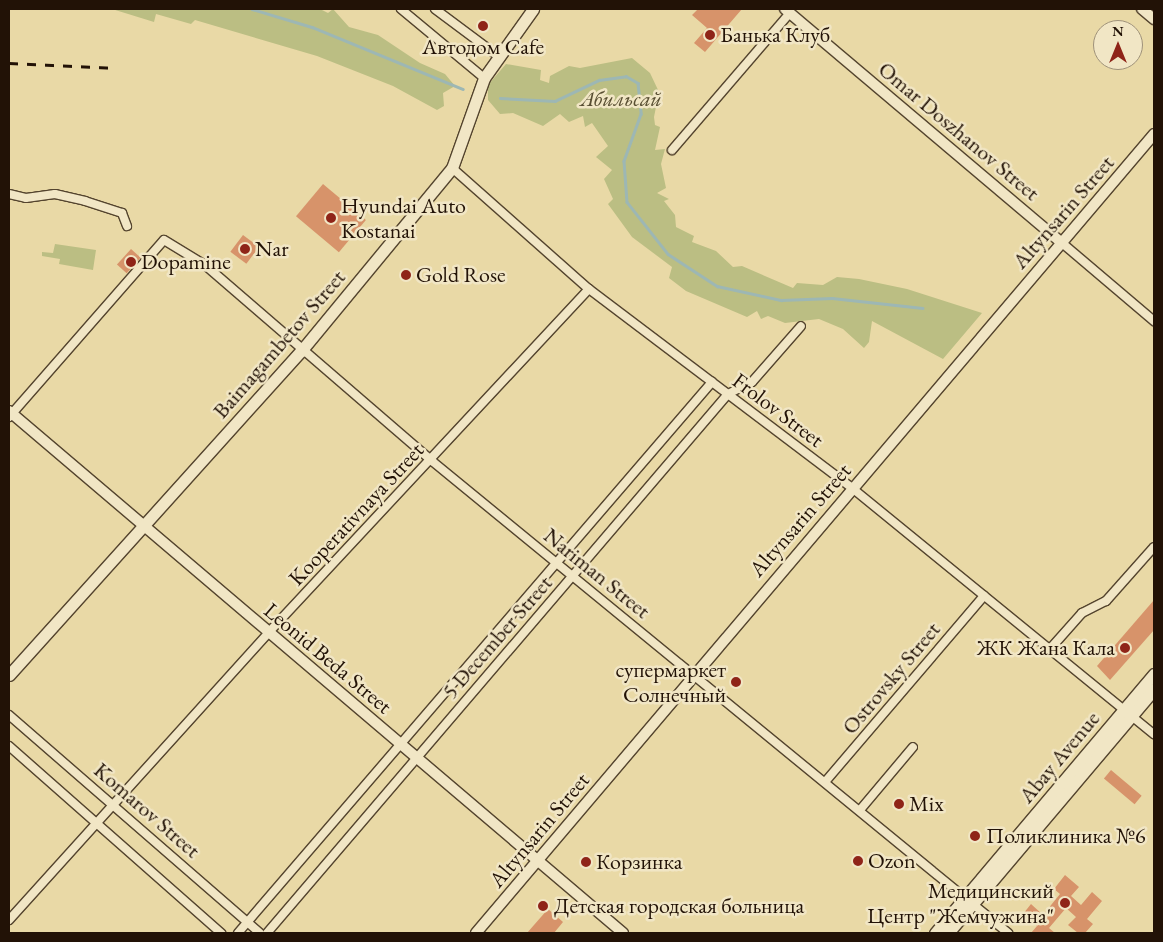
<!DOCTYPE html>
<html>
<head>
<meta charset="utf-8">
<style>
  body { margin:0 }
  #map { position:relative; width:1163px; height:942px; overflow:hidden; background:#e9d9a6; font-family:"EB Garamond",serif }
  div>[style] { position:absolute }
  .green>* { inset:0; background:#bbbe83 }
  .stream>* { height:2.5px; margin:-1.25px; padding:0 1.25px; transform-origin:1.25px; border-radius:1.25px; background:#9db7b4 }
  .building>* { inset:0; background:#d7936a; transform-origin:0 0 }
  .roads { filter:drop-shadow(1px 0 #54442e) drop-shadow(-1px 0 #54442e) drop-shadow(0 1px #54442e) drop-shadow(0 -1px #54442e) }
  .minor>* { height:8px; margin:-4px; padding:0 4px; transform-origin:4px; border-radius:4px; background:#f1e6c5 }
  .tertiary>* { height:10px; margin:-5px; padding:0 5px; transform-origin:5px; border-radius:5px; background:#f1e6c5 }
  .secondary>* { height:11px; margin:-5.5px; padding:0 5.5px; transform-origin:5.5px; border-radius:5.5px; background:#f1e6c5 }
  .rail>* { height:2.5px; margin-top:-1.25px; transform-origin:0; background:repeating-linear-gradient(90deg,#221206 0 9px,transparent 0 18px) }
  .dots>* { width:14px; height:14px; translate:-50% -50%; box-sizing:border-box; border:2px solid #f1e6c5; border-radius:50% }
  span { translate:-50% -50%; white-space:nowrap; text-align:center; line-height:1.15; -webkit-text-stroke:5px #f1e6c5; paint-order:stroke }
  .poi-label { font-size:22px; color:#221206 }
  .left { translate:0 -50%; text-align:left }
  .right { translate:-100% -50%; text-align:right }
  .park-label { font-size:22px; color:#584e32; font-style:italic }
  .street-label { font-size:22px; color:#221206 }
  .frame { position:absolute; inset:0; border:10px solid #221206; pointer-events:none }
  .north { position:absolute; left:1093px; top:20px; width:50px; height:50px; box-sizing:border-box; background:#f1e6c5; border:1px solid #9e9179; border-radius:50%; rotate:0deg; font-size:14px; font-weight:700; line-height:20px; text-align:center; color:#221206 }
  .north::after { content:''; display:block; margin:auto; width:18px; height:22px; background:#8f2418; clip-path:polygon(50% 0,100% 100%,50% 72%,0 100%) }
</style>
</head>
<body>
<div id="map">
  <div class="green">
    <div style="clip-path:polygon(112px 9px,320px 9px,328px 13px,333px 9px,349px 27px,378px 35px,420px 63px,445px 74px,455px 86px,443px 93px,444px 106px,437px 110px,393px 86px,317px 56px,195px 20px,191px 24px,156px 14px,154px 22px)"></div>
    <div style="clip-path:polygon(632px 58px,650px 73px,659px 92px,654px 117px,655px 125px,660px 127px,655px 150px,665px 149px,661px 164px,666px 188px,657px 193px,669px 199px,664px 201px,675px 215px,676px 227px,694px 236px,692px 242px,716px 251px,733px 267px,742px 266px,793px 288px,797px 283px,823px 285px,837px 277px,859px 279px,907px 289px,982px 313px,943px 359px,872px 321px,869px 342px,864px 348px,843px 329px,819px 319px,785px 323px,768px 316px,761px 319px,757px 311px,747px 317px,686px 291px,669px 278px,672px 267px,632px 237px,608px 204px,613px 199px,604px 179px,612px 170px,596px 157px,608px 146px,592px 123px,585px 127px,583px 116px,569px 122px,560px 114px,543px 126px,513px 113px,500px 114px,488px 100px,488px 85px,506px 64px,541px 70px,540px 80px,549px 83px,550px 76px,569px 66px,580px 68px)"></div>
    <div style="clip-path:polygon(55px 244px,96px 250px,93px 270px,59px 264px,60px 259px,42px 256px,42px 252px,53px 253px)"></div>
  </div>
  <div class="stream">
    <div style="left:252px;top:9px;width:63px;rotate:16.7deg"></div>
    <div style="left:312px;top:27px;width:163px;rotate:22.3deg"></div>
    <div style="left:500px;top:98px;width:55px;rotate:3.1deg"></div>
    <div style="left:555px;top:101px;width:49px;rotate:-25.5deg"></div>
    <div style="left:599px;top:80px;width:27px;rotate:-8deg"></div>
    <div style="left:626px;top:76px;width:14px;rotate:30deg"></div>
    <div style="left:638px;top:83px;width:31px;rotate:84deg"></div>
    <div style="left:641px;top:114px;width:50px;rotate:109.9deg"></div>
    <div style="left:624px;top:161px;width:41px;rotate:85.8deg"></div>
    <div style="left:627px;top:202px;width:66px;rotate:51.7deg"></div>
    <div style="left:668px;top:254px;width:59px;rotate:33.1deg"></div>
    <div style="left:717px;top:286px;width:66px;rotate:12.3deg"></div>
    <div style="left:781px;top:300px;width:51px;rotate:-2.2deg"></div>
    <div style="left:832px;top:298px;width:91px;rotate:6.3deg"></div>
  </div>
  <div class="building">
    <div style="clip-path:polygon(698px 9px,742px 9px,705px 52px,694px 43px,707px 28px,692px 15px)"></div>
    <div style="left:323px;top:184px;width:56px;height:42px;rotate:40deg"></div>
    <div style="left:243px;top:235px;width:20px;height:21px;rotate:37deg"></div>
    <div style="left:131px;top:249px;width:13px;height:21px;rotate:42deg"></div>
    <div style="clip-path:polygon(1154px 600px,1154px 630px,1110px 680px,1097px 666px)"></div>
    <div style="left:1111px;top:770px;width:40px;height:11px;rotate:40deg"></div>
    <div style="clip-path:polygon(1065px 875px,1079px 887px,1071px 896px,1081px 905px,1092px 892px,1102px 901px,1087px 919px,1093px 924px,1085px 933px,1078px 933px,1068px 925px,1076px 917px,1066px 908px,1049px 928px,1055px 933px,1031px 933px,1037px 926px,1023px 914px,1031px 904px,1043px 915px,1060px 894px,1054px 889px)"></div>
    <div style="clip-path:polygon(548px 909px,563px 922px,554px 933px,527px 933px)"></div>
  </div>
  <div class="roads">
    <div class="minor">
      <div style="left:401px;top:9px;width:108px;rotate:39.7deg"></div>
      <div style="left:435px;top:9px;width:79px;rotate:36.7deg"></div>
      <div style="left:672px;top:150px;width:181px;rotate:-49.3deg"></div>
      <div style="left:452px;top:168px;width:183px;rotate:41.5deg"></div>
      <div style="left:589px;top:289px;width:330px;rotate:37.1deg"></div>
      <div style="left:852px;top:488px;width:390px;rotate:39.2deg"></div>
      <div style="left:9px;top:194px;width:17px;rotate:13deg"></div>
      <div style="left:26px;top:198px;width:29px;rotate:-8deg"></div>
      <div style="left:55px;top:194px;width:31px;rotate:13deg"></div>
      <div style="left:85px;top:201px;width:39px;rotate:18deg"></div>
      <div style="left:122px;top:213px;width:14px;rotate:69deg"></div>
      <div style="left:1062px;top:243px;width:121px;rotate:40.3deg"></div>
      <div style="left:9px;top:417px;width:235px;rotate:-48.8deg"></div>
      <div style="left:164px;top:240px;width:48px;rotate:31.4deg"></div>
      <div style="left:205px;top:265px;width:300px;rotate:40.8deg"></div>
      <div style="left:432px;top:461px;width:745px;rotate:39.33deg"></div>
      <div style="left:1050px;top:649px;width:48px;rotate:-48.4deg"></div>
      <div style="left:1082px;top:613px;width:27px;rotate:-27deg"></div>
      <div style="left:1106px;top:601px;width:72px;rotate:-48.4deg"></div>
      <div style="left:9px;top:715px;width:332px;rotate:41deg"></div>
      <div style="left:9px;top:746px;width:283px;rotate:41.4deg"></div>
      <div style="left:825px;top:782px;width:245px;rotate:-49.5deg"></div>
      <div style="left:860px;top:810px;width:82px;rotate:-49.9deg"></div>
      <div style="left:9px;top:920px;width:388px;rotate:-47.9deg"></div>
      <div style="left:269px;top:632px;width:469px;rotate:-47deg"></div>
      <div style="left:238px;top:933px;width:727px;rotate:-49.3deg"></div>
      <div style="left:267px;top:933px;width:709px;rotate:-49.46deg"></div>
      <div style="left:728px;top:394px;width:27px;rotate:-27deg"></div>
      <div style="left:752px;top:382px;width:74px;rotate:-48.8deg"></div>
    </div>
    <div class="tertiary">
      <div style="left:785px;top:9px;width:363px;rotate:40.2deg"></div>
      <div style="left:1142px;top:9px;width:16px;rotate:40deg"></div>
      <div style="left:9px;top:411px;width:806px;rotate:40.37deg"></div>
      <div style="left:476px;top:933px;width:1048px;rotate:-49.68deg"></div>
    </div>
    <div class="secondary">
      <div style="left:9px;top:675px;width:436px;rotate:-48deg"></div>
      <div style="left:301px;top:351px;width:237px;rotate:-50.5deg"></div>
      <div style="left:452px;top:168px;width:96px;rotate:-70.4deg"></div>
      <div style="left:484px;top:78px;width:85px;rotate:-54.6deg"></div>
      <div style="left:935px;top:933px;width:339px;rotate:-49.8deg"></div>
      <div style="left:948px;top:933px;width:319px;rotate:-49.8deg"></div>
    </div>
  </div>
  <div class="rail">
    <div style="left:9px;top:63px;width:108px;rotate:2.7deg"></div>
  </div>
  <div class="dots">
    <div style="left:483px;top:26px;background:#8f2418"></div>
    <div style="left:710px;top:35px;background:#8f2418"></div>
    <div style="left:331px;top:218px;background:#8f2418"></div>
    <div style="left:245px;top:249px;background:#8f2418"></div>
    <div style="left:131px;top:262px;background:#8f2418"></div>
    <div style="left:406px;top:275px;background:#8f2418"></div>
    <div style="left:1125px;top:648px;background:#8f2418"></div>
    <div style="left:736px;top:682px;background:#8f2418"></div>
    <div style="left:899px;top:804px;background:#8f2418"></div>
    <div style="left:975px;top:836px;background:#8f2418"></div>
    <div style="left:858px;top:861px;background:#8f2418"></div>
    <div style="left:586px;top:862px;background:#8f2418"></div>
    <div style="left:1065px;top:903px;background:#8f2418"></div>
    <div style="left:543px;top:906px;background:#8f2418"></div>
  </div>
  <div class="poi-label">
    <span class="left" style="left:720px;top:35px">Банька Клуб</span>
    <span style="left:483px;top:47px">Автодом Cafe</span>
    <span class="left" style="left:341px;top:218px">Hyundai Auto<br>Kostanai</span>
    <span class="left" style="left:255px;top:249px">Nar</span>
    <span class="left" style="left:141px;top:262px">Dopamine</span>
    <span class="left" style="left:416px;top:275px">Gold Rose</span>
    <span class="right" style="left:1115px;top:648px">ЖК Жана Кала</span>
    <span class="right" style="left:726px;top:682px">супермаркет<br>Солнечный</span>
    <span class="left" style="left:909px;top:804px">Mix</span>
    <span class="left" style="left:986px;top:836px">Поликлиника №6</span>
    <span class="left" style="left:868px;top:861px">Ozon</span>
    <span class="left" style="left:596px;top:862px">Корзинка</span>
    <span class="right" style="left:1054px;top:903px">Медицинский<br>Центр "Жемчужина"</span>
    <span class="left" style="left:554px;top:906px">Детская городская больница</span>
  </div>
  <div class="park-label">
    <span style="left:621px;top:99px">Абильсай</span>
  </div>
  <div class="street-label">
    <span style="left:959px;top:131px;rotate:40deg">Omar Doszhanov Street</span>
    <span style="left:1063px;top:212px;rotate:-49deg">Altynsarin Street</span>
    <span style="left:279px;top:344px;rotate:-49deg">Baimagambetov Street</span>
    <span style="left:778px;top:410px;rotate:37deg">Frolov Street</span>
    <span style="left:356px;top:514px;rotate:-47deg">Kooperativnaya Street</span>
    <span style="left:800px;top:520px;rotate:-49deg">Altynsarin Street</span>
    <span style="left:597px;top:573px;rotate:39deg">Nariman Street</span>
    <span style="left:497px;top:637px;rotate:-49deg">5 December Street</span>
    <span style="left:328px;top:658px;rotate:40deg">Leonid Beda Street</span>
    <span style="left:891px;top:678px;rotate:-50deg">Ostrovsky Street</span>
    <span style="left:1059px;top:757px;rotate:-50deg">Abay Avenue</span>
    <span style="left:147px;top:810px;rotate:41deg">Komarov Street</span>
    <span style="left:539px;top:830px;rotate:-50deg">Altynsarin Street</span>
  </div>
  <div class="frame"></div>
  <div class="north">N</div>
</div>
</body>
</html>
